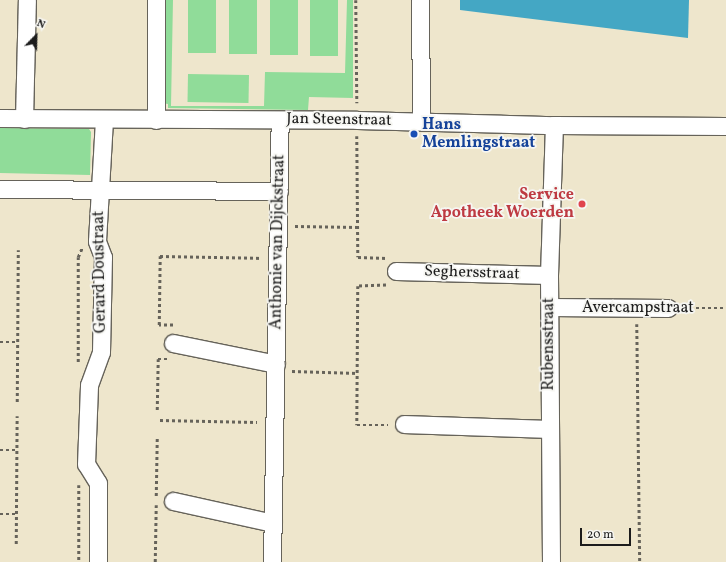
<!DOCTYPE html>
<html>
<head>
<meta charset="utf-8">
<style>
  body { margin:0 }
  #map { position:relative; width:726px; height:562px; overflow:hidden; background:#eee6cc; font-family:Vollkorn,serif }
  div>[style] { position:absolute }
  .green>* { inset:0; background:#90dc99; transform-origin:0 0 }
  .water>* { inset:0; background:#44a7c4 }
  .path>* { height:2.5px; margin-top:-1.25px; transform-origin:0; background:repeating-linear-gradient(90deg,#66635a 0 3px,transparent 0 6px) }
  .roads { filter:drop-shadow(1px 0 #66635a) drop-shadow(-1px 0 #66635a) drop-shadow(0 1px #66635a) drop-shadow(0 -1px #66635a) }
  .minor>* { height:17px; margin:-8.5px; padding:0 8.5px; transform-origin:8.5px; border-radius:8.5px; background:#fff }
  .dots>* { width:11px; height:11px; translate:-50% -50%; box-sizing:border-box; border:2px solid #f6f6f2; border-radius:50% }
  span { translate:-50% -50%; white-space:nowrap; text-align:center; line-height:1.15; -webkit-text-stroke:3.5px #f6f6f2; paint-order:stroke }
  .street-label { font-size:16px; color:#1c1c1c }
  .transit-label { font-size:16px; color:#164399; font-weight:700 }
  .left { translate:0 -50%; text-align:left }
  .health-label { font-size:16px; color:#be3a42; font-weight:700 }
  .right { translate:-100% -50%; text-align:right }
  .north { position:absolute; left:16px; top:16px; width:40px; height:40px; -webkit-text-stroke:3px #f6f6f2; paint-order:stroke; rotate:23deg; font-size:11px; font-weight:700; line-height:16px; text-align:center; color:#1c1c1c }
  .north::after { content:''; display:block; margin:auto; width:14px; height:18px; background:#1c1c1c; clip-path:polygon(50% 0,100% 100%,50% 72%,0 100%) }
  .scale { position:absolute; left:580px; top:528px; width:51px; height:18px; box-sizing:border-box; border:2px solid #1c1c1c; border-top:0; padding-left:5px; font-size:12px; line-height:14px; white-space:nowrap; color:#1c1c1c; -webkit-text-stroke:3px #f6f6f2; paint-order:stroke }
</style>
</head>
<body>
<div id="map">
  <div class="green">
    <div style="clip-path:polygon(161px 0,173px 0,171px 106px,264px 106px,265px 72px,345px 73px,347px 0,353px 0,353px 98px,309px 97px,308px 110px,168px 108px,168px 104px,161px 103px)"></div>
    <div style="left:188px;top:0;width:28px;height:53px"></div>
    <div style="left:229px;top:0;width:28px;height:54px"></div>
    <div style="left:270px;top:0;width:28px;height:55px"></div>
    <div style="left:310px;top:0;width:28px;height:56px"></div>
    <div style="left:188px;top:74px;width:61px;height:28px;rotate:1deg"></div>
    <div style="clip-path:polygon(0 128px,89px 129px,91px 132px,90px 175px,0 173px)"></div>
  </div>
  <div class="water">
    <div style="clip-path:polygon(460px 0,689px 0,688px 38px,460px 10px)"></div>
  </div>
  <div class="path">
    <div style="left:356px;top:0;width:103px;rotate:89.4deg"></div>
    <div style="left:357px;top:136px;width:121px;rotate:89.5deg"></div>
    <div style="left:358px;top:257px;width:29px;rotate:2deg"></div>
    <div style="left:295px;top:226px;width:63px;rotate:0.9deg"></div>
    <div style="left:386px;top:285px;width:28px;rotate:178deg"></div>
    <div style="left:358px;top:286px;width:139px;rotate:90.4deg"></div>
    <div style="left:357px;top:425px;width:31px"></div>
    <div style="left:684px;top:308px;width:42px"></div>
    <div style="left:637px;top:324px;width:238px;rotate:89.3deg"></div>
    <div style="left:173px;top:325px;width:14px;rotate:180deg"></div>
    <div style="left:159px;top:325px;width:69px;rotate:-89.2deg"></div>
    <div style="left:160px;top:256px;width:102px;rotate:1.1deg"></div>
    <div style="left:0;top:342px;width:17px"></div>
    <div style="left:78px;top:362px;width:105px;rotate:-90deg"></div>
    <div style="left:78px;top:257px;width:10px;rotate:-66deg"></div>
    <div style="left:292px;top:371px;width:66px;rotate:1.7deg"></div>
    <div style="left:17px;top:402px;width:152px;rotate:-89.6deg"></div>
    <div style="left:157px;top:410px;width:51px;rotate:-88.9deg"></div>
    <div style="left:158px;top:359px;width:9px"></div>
    <div style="left:160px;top:420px;width:97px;rotate:1.2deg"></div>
    <div style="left:0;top:450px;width:16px"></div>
    <div style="left:79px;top:485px;width:77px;rotate:90deg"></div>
    <div style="left:156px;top:496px;width:59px;rotate:-89deg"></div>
    <div style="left:0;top:514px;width:16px"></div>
    <div style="left:16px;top:544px;width:128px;rotate:-89.6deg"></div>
    <div style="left:155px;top:562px;width:57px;rotate:-89deg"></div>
  </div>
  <div class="roads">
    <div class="minor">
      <div style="left:156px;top:0;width:120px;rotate:90deg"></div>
      <div style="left:420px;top:0;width:121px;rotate:89.5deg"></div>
      <div style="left:0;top:118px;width:357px;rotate:0.3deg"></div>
      <div style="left:357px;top:120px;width:197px;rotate:1.5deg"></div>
      <div style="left:554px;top:125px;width:172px;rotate:0.3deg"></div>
      <div style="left:24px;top:119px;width:119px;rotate:-88.6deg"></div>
      <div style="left:0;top:189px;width:279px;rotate:0.4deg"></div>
      <div style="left:396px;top:271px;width:153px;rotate:1.5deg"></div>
      <div style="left:550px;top:307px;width:118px;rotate:0.5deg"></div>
      <div style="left:173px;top:343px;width:105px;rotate:11.5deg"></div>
      <div style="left:404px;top:424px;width:145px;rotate:2deg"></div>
      <div style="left:173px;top:501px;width:102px;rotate:12.4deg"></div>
      <div style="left:98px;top:562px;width:79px;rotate:-90deg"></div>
      <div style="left:98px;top:483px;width:22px;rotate:-122deg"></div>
      <div style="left:86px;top:464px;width:79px;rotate:-87.8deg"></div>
      <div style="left:89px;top:385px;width:35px;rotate:-70deg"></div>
      <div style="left:101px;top:352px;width:95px;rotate:-88.8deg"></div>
      <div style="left:103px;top:257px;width:17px;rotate:-111deg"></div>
      <div style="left:97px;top:241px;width:122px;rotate:-86.7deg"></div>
      <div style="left:272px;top:562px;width:442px;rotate:-89deg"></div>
      <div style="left:551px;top:562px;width:287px;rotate:-90.4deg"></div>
      <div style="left:549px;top:275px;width:150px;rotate:-88.1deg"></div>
    </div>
  </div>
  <div class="dots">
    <div style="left:414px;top:134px;background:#1a4fb4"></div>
    <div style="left:582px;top:204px;background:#e0444e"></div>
  </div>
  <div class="street-label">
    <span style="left:339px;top:120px;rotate:1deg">Jan Steenstraat</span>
    <span style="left:278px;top:242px;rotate:-89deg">Anthonie van Dijckstraat</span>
    <span style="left:100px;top:272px;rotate:-91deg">Gerard Doustraat</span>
    <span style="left:472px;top:273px;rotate:2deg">Seghersstraat</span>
    <span style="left:638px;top:308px">Avercampstraat</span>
    <span style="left:549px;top:344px;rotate:-90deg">Rubensstraat</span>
  </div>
  <div class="transit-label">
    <span class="left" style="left:422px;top:134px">Hans<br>Memlingstraat</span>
  </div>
  <div class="health-label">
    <span class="right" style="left:574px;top:204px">Service<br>Apotheek Woerden</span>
  </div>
  <div class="north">N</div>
  <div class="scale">20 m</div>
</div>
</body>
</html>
